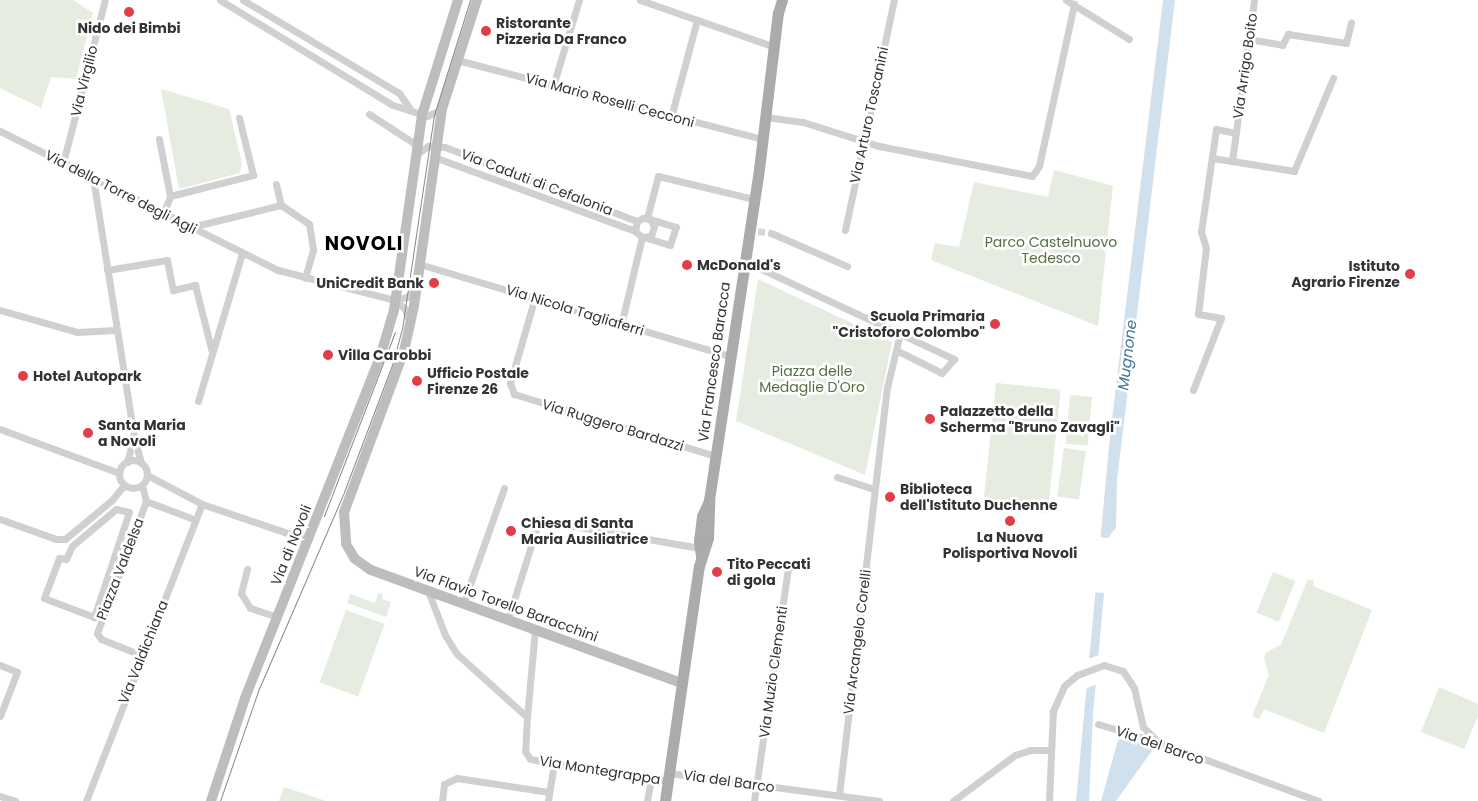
<!DOCTYPE html>
<html>
<head>
<meta charset="utf-8">
<style>
  body { margin:0 }
  #map { position:relative; width:1478px; height:801px; overflow:hidden; background:#fff; font-family:Poppins,sans-serif }
  div>[style] { position:absolute }
  .green>* { inset:0; background:#e6ecdf; transform-origin:0 0 }
  .water>* { inset:0; background:#d0e1ed }
  .pier>* { inset:0; background:#fff }
  .street-tunnel>* { height:7px; margin-top:-3.5px; transform-origin:0; background:repeating-linear-gradient(90deg,#d6d6d6 0 7px,transparent 0 10.5px) }
  .street>* { height:7px; margin:-3.5px; padding:0 3.5px; transform-origin:3.5px; border-radius:3.5px; background:#d0d0d0 }
  .street>.ring { margin:-3.5px; padding:0; box-sizing:content-box; background:none; border:7px solid #d0d0d0; border-radius:50% }
  .secondary>* { height:10px; margin:-5px; padding:0 5px; transform-origin:5px; border-radius:5px; background:#bdbdbd }
  .primary>* { height:11px; margin:-5.5px; padding:0 5.5px; transform-origin:5.5px; border-radius:5.5px; background:#ababab }
  .tram>* { height:1px; margin:-0.5px; padding:0 0.5px; transform-origin:0.5px; border-radius:0.5px; background:#888 }
  .dots>* { width:14px; height:14px; translate:-50% -50%; box-sizing:border-box; border:2px solid #fff; border-radius:50% }
  span { translate:-50% -50%; white-space:nowrap; text-align:center; line-height:1.15; -webkit-text-stroke:5px #fff; paint-order:stroke }
  .poi-label { font-size:14px; color:#333; font-weight:700 }
  .left { translate:0 -50%; text-align:left }
  .right { translate:-100% -50%; text-align:right }
  .street-label { font-size:14px; color:#333 }
  .park-label { font-size:14px; color:#566e40 }
  .water-label { font-size:15px; color:#417494; font-style:italic }
  .district-label { font-size:19px; color:#000; font-weight:700; letter-spacing:1px }
</style>
</head>
<body>
<div id="map">
  <div class="green">
    <div style="clip-path:polygon(0 0,73px 0,93px 13px,76px 79px,51px 77px,41px 108px,0 88px)"></div>
    <div style="clip-path:polygon(161px 89px,229px 109px,242px 163px,240px 173px,179px 189px)"></div>
    <div style="clip-path:polygon(1054px 170px,1113px 186px,1098px 326px,931px 260px,935px 243px,959px 247px,974px 182px,1048px 197px)"></div>
    <div style="clip-path:polygon(758px 279px,892px 342px,865px 475px,736px 421px)"></div>
    <div style="left:996px;top:383px;width:65px;height:124px;rotate:6deg"></div>
    <div style="left:1070px;top:395px;width:22px;height:49px;rotate:5deg"></div>
    <div style="left:1064px;top:448px;width:22px;height:49px;rotate:8deg"></div>
    <div style="left:1273px;top:572px;width:24px;height:44px;rotate:22deg"></div>
    <div style="clip-path:polygon(1308px 579px,1314px 581px,1313px 586px,1372px 610px,1324px 733px,1264px 709px,1259px 719px,1252px 716px,1269px 675px,1264px 658px,1266px 652px,1281px 645px)"></div>
    <div style="clip-path:polygon(378px 593px,383px 594px,382px 599px,391px 602px,386px 617px,347px 603px,350px 594px,375px 603px)"></div>
    <div style="left:346px;top:610px;width:41px;height:77px;rotate:20deg"></div>
    <div style="clip-path:polygon(1439px 687px,1478px 704px,1478px 716px,1464px 749px,1421px 732px)"></div>
    <div style="clip-path:polygon(284px 787px,326px 801px,279px 801px)"></div>
  </div>
  <div class="water">
    <div style="clip-path:polygon(1163px 0,1175px 0,1117px 480px,1116px 529px,1109px 539px,1093px 714px,1089px 801px,1076px 801px,1110px 436px)"></div>
    <div style="clip-path:polygon(1119px 736px,1154px 748px,1116px 801px,1101px 801px)"></div>
  </div>
  <div class="pier">
    <div style="clip-path:polygon(1118px 525px,1111px 540px,1107px 593px,1092px 592px,1100px 537px,1108px 538px)"></div>
    <div style="clip-path:polygon(1102px 654px,1098px 684px,1084px 689px,1085px 660px)"></div>
  </div>
  <div class="street-tunnel">
    <div style="left:758px;top:231px;width:13px;rotate:9deg"></div>
  </div>
  <div class="street">
    <div style="left:220px;top:0;width:202px;rotate:31.3deg"></div>
    <div style="left:393px;top:105px;width:36px;rotate:18deg"></div>
    <div style="left:427px;top:116px;width:17px;rotate:-25deg"></div>
    <div style="left:243px;top:0;width:182px;rotate:30.8deg"></div>
    <div style="left:399px;top:93px;width:19px;rotate:55deg"></div>
    <div style="left:640px;top:0;width:143px;rotate:19.2deg"></div>
    <div style="left:1066px;top:0;width:74px;rotate:31.8deg"></div>
    <div style="left:1249px;top:39px;width:34px;rotate:10deg"></div>
    <div style="left:1282px;top:45px;width:13px;rotate:-61deg"></div>
    <div style="left:1288px;top:34px;width:59px;rotate:8.8deg"></div>
    <div style="left:1346px;top:43px;width:21px;rotate:-76deg"></div>
    <div style="left:457px;top:60px;width:316px;rotate:14.5deg"></div>
    <div style="left:553px;top:86px;width:90px;rotate:-73.2deg"></div>
    <div style="left:369px;top:114px;width:57px;rotate:32.9deg"></div>
    <div style="left:671px;top:117px;width:100px;rotate:-75deg"></div>
    <div style="left:766px;top:117px;width:37px;rotate:8deg"></div>
    <div style="left:803px;top:122px;width:80px;rotate:17.5deg"></div>
    <div style="left:879px;top:146px;width:156px;rotate:11.1deg"></div>
    <div style="left:1032px;top:176px;width:12px;rotate:-55deg"></div>
    <div style="left:1039px;top:166px;width:166px;rotate:-77.8deg"></div>
    <div style="left:0;top:131px;width:311px;rotate:26.6deg"></div>
    <div style="left:278px;top:270px;width:121px;rotate:14.4deg"></div>
    <div style="left:395px;top:300px;width:12px;rotate:-14deg"></div>
    <div style="left:407px;top:297px;width:11px;rotate:-45deg"></div>
    <div style="left:159px;top:139px;width:58px;rotate:79.1deg"></div>
    <div style="left:417px;top:154px;width:14px;rotate:-36deg"></div>
    <div style="left:428px;top:146px;width:17px;rotate:3deg"></div>
    <div style="left:445px;top:147px;width:206px;rotate:21.1deg"></div>
    <div style="left:434px;top:157px;width:214px;rotate:20.2deg"></div>
    <div style="left:635px;top:231px;width:9px;rotate:41deg"></div>
    <div style="left:642px;top:237px;width:9px;rotate:-6deg"></div>
    <div style="left:651px;top:236px;width:10px;rotate:-73deg"></div>
    <div style="left:654px;top:226px;width:8px;rotate:-120deg"></div>
    <div style="left:650px;top:219px;width:7px;rotate:-172deg"></div>
    <div style="left:643px;top:218px;width:7px;rotate:153deg"></div>
    <div style="left:637px;top:221px;width:10px;rotate:101deg"></div>
    <div style="left:1212px;top:158px;width:20px;rotate:9deg"></div>
    <div style="left:1232px;top:161px;width:162px;rotate:-82.2deg"></div>
    <div style="left:1232px;top:161px;width:63px;rotate:9.2deg"></div>
    <div style="left:1294px;top:171px;width:101px;rotate:-67.2deg"></div>
    <div style="left:63px;top:163px;width:168px;rotate:-75.6deg"></div>
    <div style="left:93px;top:178px;width:263px;rotate:81deg"></div>
    <div style="left:134px;top:438px;width:26px;rotate:74deg"></div>
    <div style="left:276px;top:184px;width:22px;rotate:77deg"></div>
    <div style="left:164px;top:212px;width:17px;rotate:-69deg"></div>
    <div style="left:170px;top:196px;width:86px;rotate:-14.2deg"></div>
    <div style="left:253px;top:175px;width:59px;rotate:-103.8deg"></div>
    <div style="left:647px;top:218px;width:43px;rotate:-75.3deg"></div>
    <div style="left:658px;top:176px;width:99px;rotate:13.5deg"></div>
    <div style="left:191px;top:227px;width:93px;rotate:-13.7deg"></div>
    <div style="left:281px;top:205px;width:34px;rotate:34deg"></div>
    <div style="left:309px;top:224px;width:26px;rotate:81deg"></div>
    <div style="left:313px;top:250px;width:29px;rotate:106deg"></div>
    <div style="left:845px;top:230px;width:235px;rotate:-78deg"></div>
    <div style="left:771px;top:233px;width:83px;rotate:23.5deg"></div>
    <div style="left:647px;top:238px;width:24px;rotate:17deg"></div>
    <div style="left:670px;top:245px;width:19px;rotate:-72deg"></div>
    <div style="left:676px;top:227px;width:27px;rotate:-163deg"></div>
    <div style="left:744px;top:261px;width:232px;rotate:25deg"></div>
    <div style="left:954px;top:359px;width:18px;rotate:131deg"></div>
    <div style="left:942px;top:373px;width:49px;rotate:-153.4deg"></div>
    <div style="left:419px;top:264px;width:324px;rotate:16.5deg"></div>
    <div style="left:107px;top:270px;width:61px;rotate:-9.5deg"></div>
    <div style="left:167px;top:260px;width:31px;rotate:79deg"></div>
    <div style="left:173px;top:290px;width:23px;rotate:-13deg"></div>
    <div style="left:195px;top:285px;width:69px;rotate:75.8deg"></div>
    <div style="left:535px;top:297px;width:90px;rotate:106.2deg"></div>
    <div style="left:510px;top:383px;width:12px;rotate:70deg"></div>
    <div style="left:514px;top:394px;width:211px;rotate:17.1deg"></div>
    <div style="left:395px;top:300px;width:13px;rotate:42deg"></div>
    <div style="left:405px;top:309px;width:14px;rotate:73deg"></div>
    <div style="left:0;top:310px;width:80px;rotate:15.9deg"></div>
    <div style="left:77px;top:332px;width:39px;rotate:-3deg"></div>
    <div style="left:621px;top:325px;width:90px;rotate:-76.6deg"></div>
    <div style="left:1193px;top:390px;width:77px;rotate:-68.7deg"></div>
    <div style="left:1221px;top:318px;width:23px;rotate:-170deg"></div>
    <div style="left:1198px;top:314px;width:66px;rotate:-83.1deg"></div>
    <div style="left:1206px;top:248px;width:17px;rotate:-107deg"></div>
    <div style="left:1201px;top:232px;width:104px;rotate:-81.7deg"></div>
    <div style="left:1216px;top:129px;width:20px;rotate:11deg"></div>
    <div style="left:198px;top:401px;width:154px;rotate:-73.4deg"></div>
    <div style="left:0;top:429px;width:127px;rotate:20.3deg"></div>
    <div class="ring" style="left:119px;top:460px;width:21px;height:21px"></div>
    <div style="left:127px;top:462px;width:23px;rotate:-75deg"></div>
    <div style="left:147px;top:475px;width:62px;rotate:27.8deg"></div>
    <div style="left:202px;top:504px;width:112px;rotate:18.8deg"></div>
    <div style="left:837px;top:477px;width:39px;rotate:18deg"></div>
    <div style="left:146px;top:501px;width:53px;rotate:20.8deg"></div>
    <div style="left:116px;top:509px;width:13px;rotate:13deg"></div>
    <div style="left:129px;top:512px;width:111px;rotate:108.4deg"></div>
    <div style="left:94px;top:617px;width:53px;rotate:-159.2deg"></div>
    <div style="left:44px;top:598px;width:43px;rotate:-69.4deg"></div>
    <div style="left:59px;top:558px;width:7px;rotate:8deg"></div>
    <div style="left:66px;top:559px;width:14px;rotate:-65deg"></div>
    <div style="left:72px;top:546px;width:57px;rotate:-40.1deg"></div>
    <div style="left:0;top:519px;width:59px;rotate:19.7deg"></div>
    <div style="left:56px;top:539px;width:9px"></div>
    <div style="left:65px;top:539px;width:61px;rotate:-39.7deg"></div>
    <div style="left:112px;top:500px;width:19px;rotate:-51deg"></div>
    <div style="left:247px;top:569px;width:25px;rotate:104deg"></div>
    <div style="left:241px;top:593px;width:17px;rotate:59deg"></div>
    <div style="left:250px;top:608px;width:29px;rotate:18deg"></div>
    <div style="left:428px;top:591px;width:47px;rotate:68.9deg"></div>
    <div style="left:445px;top:635px;width:22px;rotate:58deg"></div>
    <div style="left:457px;top:654px;width:94px;rotate:42deg"></div>
    <div style="left:527px;top:717px;width:34px;rotate:93deg"></div>
    <div style="left:525px;top:751px;width:9px;rotate:58deg"></div>
    <div style="left:530px;top:759px;width:140px;rotate:9.1deg"></div>
    <div style="left:463px;top:604px;width:123px;rotate:-70.5deg"></div>
    <div style="left:508px;top:619px;width:104px;rotate:-72.6deg"></div>
    <div style="left:539px;top:520px;width:163px;rotate:9.9deg"></div>
    <div style="left:141px;top:655px;width:43px;rotate:-158.2deg"></div>
    <div style="left:101px;top:639px;width:7px;rotate:-124deg"></div>
    <div style="left:97px;top:633px;width:141px;rotate:-69.6deg"></div>
    <div style="left:146px;top:501px;width:16px;rotate:-104deg"></div>
    <div style="left:0;top:665px;width:18px;rotate:22deg"></div>
    <div style="left:17px;top:672px;width:47px;rotate:111.1deg"></div>
    <div style="left:527px;top:717px;width:88px;rotate:-84.8deg"></div>
    <div style="left:1098px;top:724px;width:63px;rotate:16.7deg"></div>
    <div style="left:1158px;top:742px;width:171px;rotate:20.2deg"></div>
    <div style="left:669px;top:773px;width:212px;rotate:7.6deg"></div>
    <div style="left:839px;top:795px;width:410px;rotate:-83.3deg"></div>
    <div style="left:887px;top:388px;width:57px;rotate:-76.7deg"></div>
    <div style="left:0;top:796px;width:16px;rotate:18deg"></div>
    <div style="left:86px;top:801px;width:319px;rotate:-68.7deg"></div>
    <div style="left:442px;top:801px;width:17px;rotate:-83deg"></div>
    <div style="left:444px;top:784px;width:14px;rotate:-25deg"></div>
    <div style="left:457px;top:778px;width:93px;rotate:8.7deg"></div>
    <div style="left:548px;top:801px;width:37px;rotate:-81deg"></div>
    <div style="left:647px;top:801px;width:23px;rotate:-80deg"></div>
    <div style="left:754px;top:801px;width:235px;rotate:-81.7deg"></div>
    <div style="left:788px;top:568px;width:9px;rotate:-162deg"></div>
    <div style="left:953px;top:801px;width:77px;rotate:-36.6deg"></div>
    <div style="left:1015px;top:755px;width:16px;rotate:-18deg"></div>
    <div style="left:1030px;top:750px;width:20px"></div>
    <div style="left:1049px;top:801px;width:90px;rotate:-87.5deg"></div>
    <div style="left:1053px;top:711px;width:27px;rotate:-66deg"></div>
    <div style="left:1064px;top:686px;width:17px;rotate:-40deg"></div>
    <div style="left:1077px;top:675px;width:29px;rotate:-20deg"></div>
    <div style="left:1104px;top:665px;width:20px;rotate:18deg"></div>
    <div style="left:1123px;top:671px;width:20px;rotate:57deg"></div>
    <div style="left:1134px;top:688px;width:40px;rotate:77deg"></div>
    <div style="left:1143px;top:727px;width:21px;rotate:45deg"></div>
  </div>
  <div class="secondary">
    <div style="left:477px;top:0;width:114px;rotate:107.8deg"></div>
    <div style="left:442px;top:109px;width:199px;rotate:98.1deg"></div>
    <div style="left:414px;top:306px;width:46px;rotate:102.5deg"></div>
    <div style="left:404px;top:351px;width:172px;rotate:110.4deg"></div>
    <div style="left:344px;top:512px;width:32px;rotate:86deg"></div>
    <div style="left:346px;top:544px;width:17px;rotate:59deg"></div>
    <div style="left:355px;top:559px;width:19px;rotate:35deg"></div>
    <div style="left:371px;top:570px;width:331px;rotate:20deg"></div>
    <div style="left:211px;top:801px;width:108px;rotate:-71.7deg"></div>
    <div style="left:245px;top:698px;width:370px;rotate:-68.4deg"></div>
    <div style="left:381px;top:354px;width:46px;rotate:-73.5deg"></div>
    <div style="left:394px;top:310px;width:197px;rotate:-81.8deg"></div>
    <div style="left:422px;top:115px;width:121px;rotate:-72.6deg"></div>
  </div>
  <div class="primary">
    <div style="left:701px;top:556px;width:15px;rotate:-98deg"></div>
    <div style="left:699px;top:541px;width:25px;rotate:-83deg"></div>
    <div style="left:702px;top:516px;width:17px;rotate:-65deg"></div>
    <div style="left:665px;top:801px;width:237px;rotate:-81.8deg"></div>
    <div style="left:699px;top:566px;width:29px;rotate:-72deg"></div>
    <div style="left:708px;top:538px;width:38px;rotate:-88deg"></div>
    <div style="left:709px;top:500px;width:335px;rotate:-81.4deg"></div>
    <div style="left:759px;top:169px;width:157px;rotate:-83.1deg"></div>
    <div style="left:778px;top:13px;width:14px;rotate:-73deg"></div>
  </div>
  <div class="tram">
    <div style="left:324px;top:516px;width:197px;rotate:-68.9deg"></div>
    <div style="left:220px;top:801px;width:116px;rotate:-70.9deg"></div>
    <div style="left:258px;top:691px;width:217px;rotate:-66.6deg"></div>
    <div style="left:344px;top:492px;width:139px;rotate:-69.3deg"></div>
    <div style="left:393px;top:362px;width:34px;rotate:-75deg"></div>
    <div style="left:402px;top:329px;width:216px;rotate:-81.5deg"></div>
    <div style="left:434px;top:115px;width:121px;rotate:-72.6deg"></div>
  </div>
  <div class="dots">
    <div style="left:129px;top:12px;background:#e13e49"></div>
    <div style="left:486px;top:31px;background:#e13e49"></div>
    <div style="left:687px;top:265px;background:#e13e49"></div>
    <div style="left:1410px;top:274px;background:#e13e49"></div>
    <div style="left:434px;top:283px;background:#e13e49"></div>
    <div style="left:995px;top:324px;background:#e13e49"></div>
    <div style="left:328px;top:355px;background:#e13e49"></div>
    <div style="left:23px;top:376px;background:#e13e49"></div>
    <div style="left:417px;top:381px;background:#e13e49"></div>
    <div style="left:930px;top:419px;background:#e13e49"></div>
    <div style="left:88px;top:433px;background:#e13e49"></div>
    <div style="left:890px;top:497px;background:#e13e49"></div>
    <div style="left:1010px;top:521px;background:#e13e49"></div>
    <div style="left:511px;top:531px;background:#e13e49"></div>
    <div style="left:717px;top:572px;background:#e13e49"></div>
  </div>
  <div class="poi-label">
    <span class="left" style="left:496px;top:31px">Ristorante<br>Pizzeria Da Franco</span>
    <span style="left:129px;top:28px">Nido dei Bimbi</span>
    <span class="left" style="left:697px;top:265px">McDonald's</span>
    <span class="right" style="left:1400px;top:274px">Istituto<br>Agrario Firenze</span>
    <span class="right" style="left:424px;top:283px">UniCredit Bank</span>
    <span class="right" style="left:985px;top:324px">Scuola Primaria<br>"Cristoforo Colombo"</span>
    <span class="left" style="left:338px;top:355px">Villa Carobbi</span>
    <span class="left" style="left:427px;top:381px">Ufficio Postale<br>Firenze 26</span>
    <span class="left" style="left:33px;top:376px">Hotel Autopark</span>
    <span class="left" style="left:940px;top:419px">Palazzetto della<br>Scherma "Bruno Zavagli"</span>
    <span class="left" style="left:98px;top:433px">Santa Maria<br>a Novoli</span>
    <span class="left" style="left:900px;top:497px">Biblioteca<br>dell'Istituto Duchenne</span>
    <span class="left" style="left:521px;top:531px">Chiesa di Santa<br>Maria Ausiliatrice</span>
    <span style="left:1010px;top:545px">La Nuova<br>Polisportiva Novoli</span>
    <span class="left" style="left:727px;top:572px">Tito Peccati<br>di gola</span>
  </div>
  <div class="street-label">
    <span style="left:1245px;top:66px;rotate:-82deg">Via Arrigo Boito</span>
    <span style="left:84px;top:81px;rotate:-76deg">Via Virgilio</span>
    <span style="left:610px;top:100px;rotate:15deg">Via Mario Roselli Cecconi</span>
    <span style="left:869px;top:115px;rotate:-78deg">Via Arturo Toscanini</span>
    <span style="left:537px;top:182px;rotate:21deg">Via Caduti di Cefalonia</span>
    <span style="left:121px;top:192px;rotate:27deg">Via della Torre degli Agli</span>
    <span style="left:575px;top:310px;rotate:17deg">Via Nicola Tagliaferri</span>
    <span style="left:714px;top:362px;rotate:-82deg">Via Francesco Baracca</span>
    <span style="left:613px;top:425px;rotate:17deg">Via Ruggero Bardazzi</span>
    <span style="left:291px;top:545px;rotate:-68deg">Via di Novoli</span>
    <span style="left:120px;top:569px;rotate:-69deg">Piazza Valdelsa</span>
    <span style="left:506px;top:604px;rotate:20deg">Via Flavio Torello Baracchini</span>
    <span style="left:857px;top:642px;rotate:-83deg">Via Arcangelo Corelli</span>
    <span style="left:143px;top:652px;rotate:-68deg">Via Valdichiana</span>
    <span style="left:773px;top:672px;rotate:-82deg">Via Muzio Clementi</span>
    <span style="left:1160px;top:745px;rotate:19deg">Via del Barco</span>
    <span style="left:600px;top:770px;rotate:9deg">Via Montegrappa</span>
    <span style="left:729px;top:781px;rotate:8deg">Via del Barco</span>
  </div>
  <div class="park-label">
    <span style="left:1051px;top:250px">Parco Castelnuovo<br>Tedesco</span>
    <span style="left:812px;top:379px">Piazza delle<br>Medaglie D'Oro</span>
  </div>
  <div class="water-label">
    <span style="left:1127px;top:355px;rotate:-83deg">Mugnone</span>
  </div>
  <div class="district-label">
    <span style="left:364px;top:244px">NOVOLI</span>
  </div>
</div>
</body>
</html>
